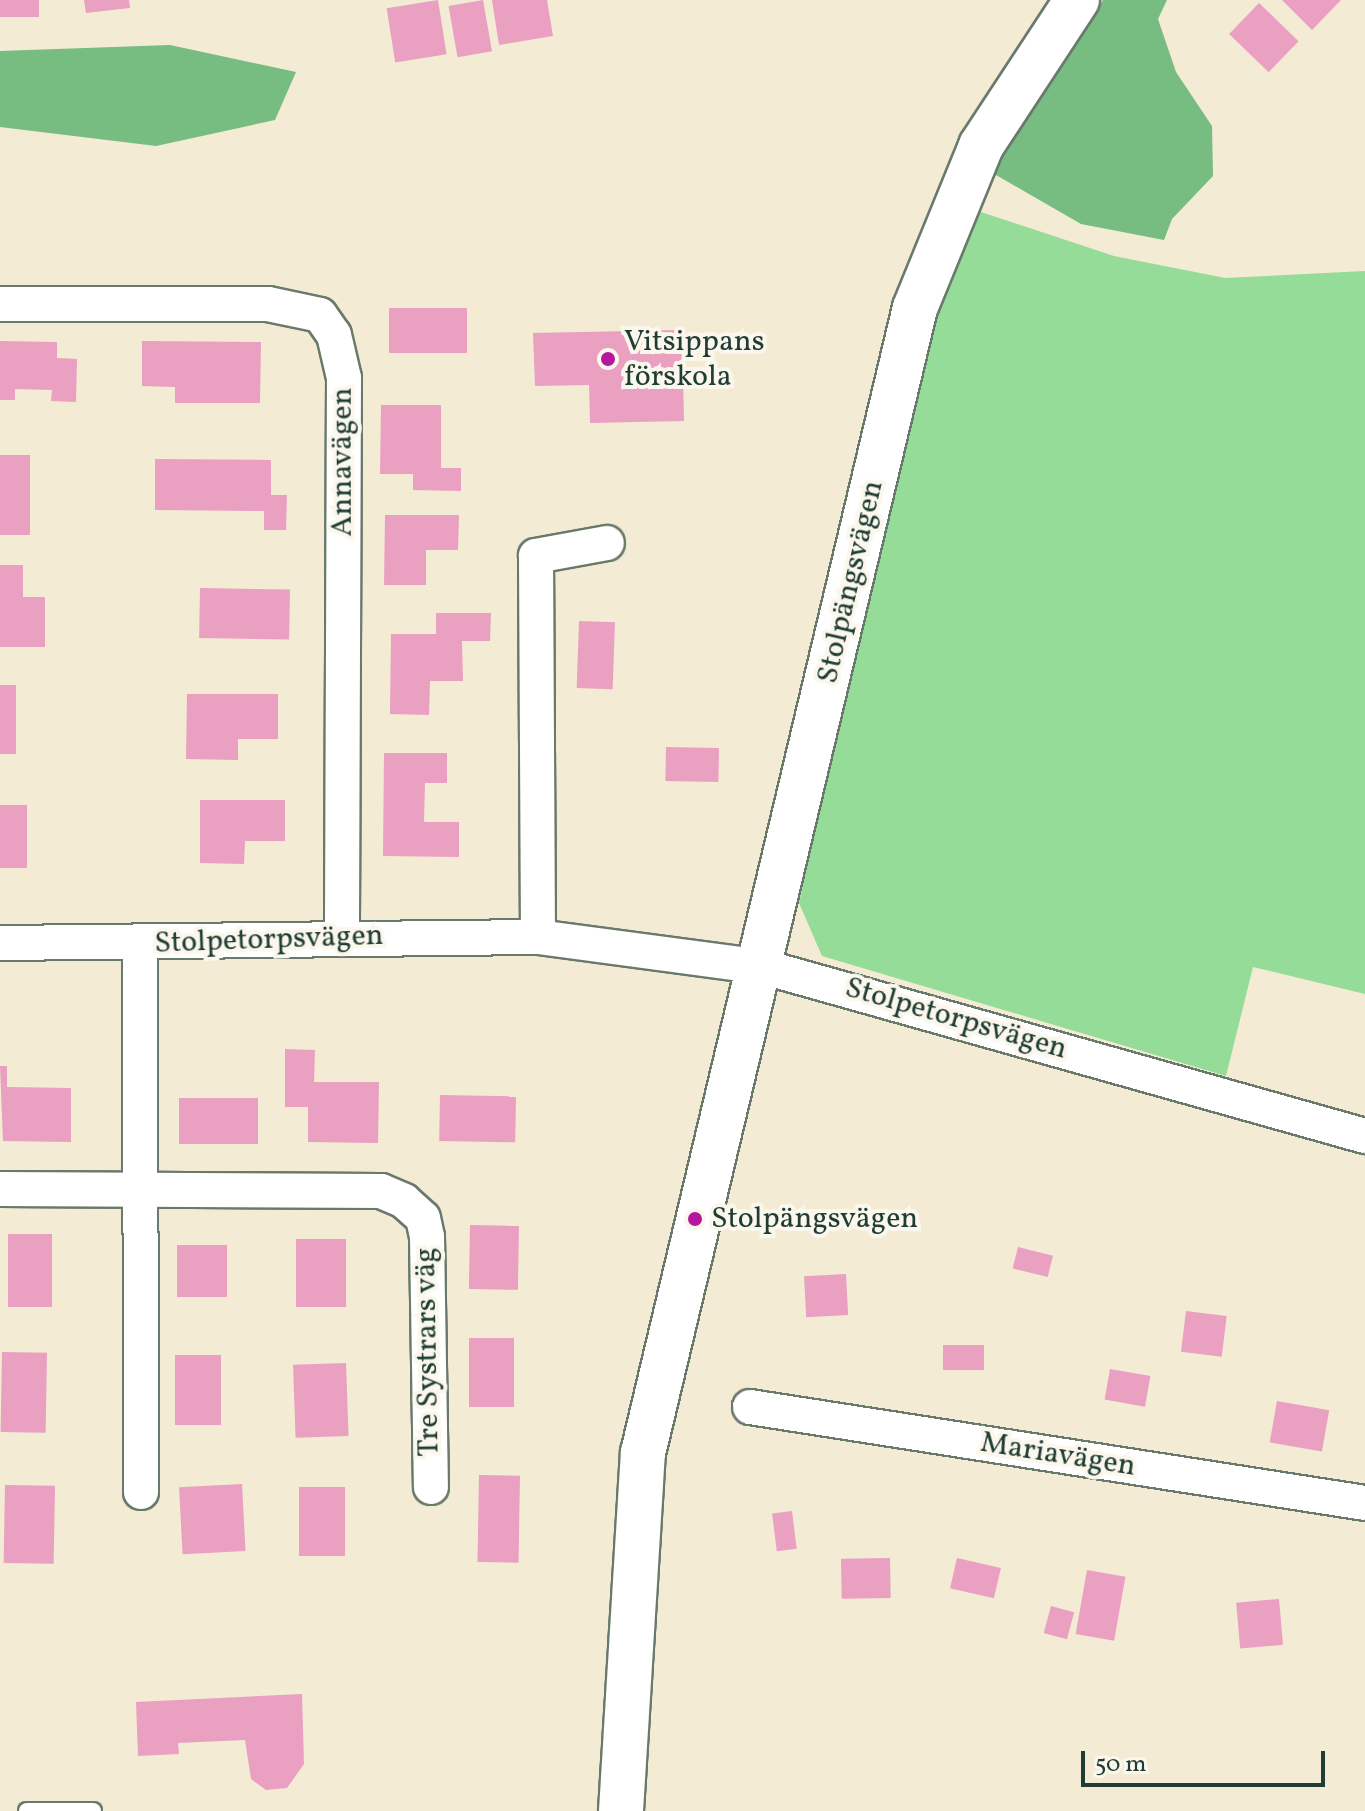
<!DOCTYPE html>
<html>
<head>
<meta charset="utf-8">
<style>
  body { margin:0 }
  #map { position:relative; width:1365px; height:1811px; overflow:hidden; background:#f3ebd4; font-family:Vollkorn,serif }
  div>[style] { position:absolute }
  .green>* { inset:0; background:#94dc97 }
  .forest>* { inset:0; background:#77bc80 }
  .building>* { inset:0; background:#e9a0c1; transform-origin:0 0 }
  .roads { filter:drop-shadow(2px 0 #697a6c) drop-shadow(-2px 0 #697a6c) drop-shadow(0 2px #697a6c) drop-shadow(0 -2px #697a6c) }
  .service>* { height:16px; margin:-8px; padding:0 8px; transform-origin:8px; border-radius:8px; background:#fff }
  .minor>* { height:34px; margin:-17px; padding:0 17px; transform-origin:17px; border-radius:17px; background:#fff }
  .secondary>* { height:44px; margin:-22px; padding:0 22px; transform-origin:22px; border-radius:22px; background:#fff }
  .dots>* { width:22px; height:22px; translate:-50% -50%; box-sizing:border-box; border:4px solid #fbf7ec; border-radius:50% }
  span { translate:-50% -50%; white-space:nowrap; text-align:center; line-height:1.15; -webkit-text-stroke:8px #fbf7ec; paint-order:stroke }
  .poi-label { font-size:30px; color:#1f3d34 }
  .left { translate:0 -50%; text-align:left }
  .street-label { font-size:30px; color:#1f3d34 }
  .scale { position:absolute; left:1081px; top:1751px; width:244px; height:36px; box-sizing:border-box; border:4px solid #1f3d34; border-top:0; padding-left:10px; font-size:24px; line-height:28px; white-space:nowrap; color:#1f3d34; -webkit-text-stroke:6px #fbf7ec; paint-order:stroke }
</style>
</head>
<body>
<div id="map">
  <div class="green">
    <div style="clip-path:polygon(975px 210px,1114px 256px,1225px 278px,1365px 271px,1365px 994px,1253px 967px,1226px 1076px,822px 956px,799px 903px,922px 336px)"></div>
  </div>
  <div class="forest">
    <div style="clip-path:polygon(1103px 0,1167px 0,1158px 19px,1176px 72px,1212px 126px,1213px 176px,1172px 219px,1164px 240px,1081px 224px,989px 171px)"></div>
    <div style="clip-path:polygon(170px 45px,296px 72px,275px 120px,156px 146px,0 127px,0 51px)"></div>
  </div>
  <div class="building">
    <div style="left:0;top:0;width:39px;height:17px"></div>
    <div style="clip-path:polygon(84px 0,129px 0,130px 8px,86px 13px)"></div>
    <div style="left:438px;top:0;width:55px;height:52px;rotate:81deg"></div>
    <div style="left:483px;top:0;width:52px;height:35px;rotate:80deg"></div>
    <div style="clip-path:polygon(492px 0,547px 0,553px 36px,499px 45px)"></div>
    <div style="clip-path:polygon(1282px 0,1341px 0,1312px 30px)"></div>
    <div style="left:1259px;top:3px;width:55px;height:43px;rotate:44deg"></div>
    <div style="left:389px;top:308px;width:78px;height:45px"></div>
    <div style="clip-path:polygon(682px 330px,684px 421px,590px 423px,589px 385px,535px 386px,533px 333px)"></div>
    <div style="clip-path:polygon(0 341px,57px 342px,57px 358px,77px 359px,76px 402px,51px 401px,52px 390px,15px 389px,15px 400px,0 400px)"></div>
    <div style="clip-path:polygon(142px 341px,261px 342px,260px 403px,175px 403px,175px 387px,142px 386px)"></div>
    <div style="clip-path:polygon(381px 405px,441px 405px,441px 468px,461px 468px,461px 491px,413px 490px,413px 474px,380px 474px)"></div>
    <div style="left:0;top:455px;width:30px;height:80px"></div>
    <div style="clip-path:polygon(155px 459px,271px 460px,271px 495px,287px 495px,286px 530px,264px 530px,264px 511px,155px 510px)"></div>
    <div style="clip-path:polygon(385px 515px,459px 515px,458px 550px,426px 550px,426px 585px,384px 585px)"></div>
    <div style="clip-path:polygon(0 565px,23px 565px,23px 597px,45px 597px,45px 647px,0 647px)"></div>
    <div style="left:200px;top:588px;width:90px;height:50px;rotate:1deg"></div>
    <div style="clip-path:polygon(436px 613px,491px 613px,490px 641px,462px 641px,463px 681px,430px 681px,429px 715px,390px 714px,391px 634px,436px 634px)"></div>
    <div style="left:579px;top:621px;width:36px;height:67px;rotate:2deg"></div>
    <div style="left:0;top:685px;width:16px;height:69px"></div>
    <div style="clip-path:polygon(187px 694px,278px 694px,278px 739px,238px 739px,238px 760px,186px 759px)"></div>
    <div style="left:666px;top:747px;width:53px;height:34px;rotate:1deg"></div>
    <div style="clip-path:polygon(384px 753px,447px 753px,447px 783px,425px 783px,424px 822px,459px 822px,459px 857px,383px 856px)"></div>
    <div style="clip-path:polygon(200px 800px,285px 800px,285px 841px,245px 841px,244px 864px,200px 863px)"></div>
    <div style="left:0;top:805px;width:27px;height:63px"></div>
    <div style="clip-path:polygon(285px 1049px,315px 1050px,314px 1082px,379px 1082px,378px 1143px,308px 1142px,308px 1107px,285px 1107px)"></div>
    <div style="clip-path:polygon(0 1066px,7px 1066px,7px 1087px,71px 1088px,71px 1142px,3px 1141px)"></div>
    <div style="left:440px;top:1095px;width:76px;height:46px;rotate:1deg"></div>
    <div style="left:179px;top:1098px;width:79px;height:46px"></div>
    <div style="left:470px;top:1225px;width:49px;height:64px;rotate:1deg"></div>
    <div style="left:8px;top:1234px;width:44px;height:73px"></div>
    <div style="left:296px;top:1239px;width:50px;height:68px"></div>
    <div style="left:227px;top:1245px;width:52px;height:50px;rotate:90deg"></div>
    <div style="left:1018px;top:1247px;width:36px;height:22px;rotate:14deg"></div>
    <div style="left:846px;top:1274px;width:41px;height:42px;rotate:87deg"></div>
    <div style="left:1186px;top:1311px;width:41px;height:41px;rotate:7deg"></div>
    <div style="left:469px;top:1338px;width:45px;height:69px"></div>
    <div style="left:984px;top:1345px;width:25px;height:41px;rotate:90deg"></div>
    <div style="left:2px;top:1352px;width:45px;height:80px;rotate:1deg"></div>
    <div style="left:175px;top:1355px;width:46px;height:70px"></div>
    <div style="left:346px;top:1363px;width:73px;height:53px;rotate:88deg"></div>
    <div style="left:1110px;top:1369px;width:41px;height:31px;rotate:10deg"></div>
    <div style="left:1277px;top:1401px;width:53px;height:42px;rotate:10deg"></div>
    <div style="left:479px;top:1475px;width:41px;height:87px;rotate:1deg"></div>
    <div style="left:242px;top:1484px;width:67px;height:63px;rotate:87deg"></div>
    <div style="left:5px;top:1485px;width:50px;height:78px;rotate:1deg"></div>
    <div style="left:345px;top:1487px;width:69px;height:46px;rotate:90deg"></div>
    <div style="left:792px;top:1511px;width:38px;height:20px;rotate:83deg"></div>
    <div style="left:890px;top:1558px;width:40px;height:49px;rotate:89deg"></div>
    <div style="left:957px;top:1558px;width:45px;height:31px;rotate:13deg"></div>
    <div style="left:1087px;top:1570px;width:39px;height:65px;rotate:10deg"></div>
    <div style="left:1279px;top:1599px;width:46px;height:43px;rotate:85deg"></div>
    <div style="left:1051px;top:1606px;width:24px;height:28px;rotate:15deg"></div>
    <div style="clip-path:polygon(302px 1694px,304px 1764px,287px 1788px,266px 1790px,251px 1779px,245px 1740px,178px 1743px,179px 1754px,138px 1756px,136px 1702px)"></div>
  </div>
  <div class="roads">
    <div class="service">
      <div style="left:27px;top:1811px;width:66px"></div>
    </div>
    <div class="minor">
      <div style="left:0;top:304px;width:268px"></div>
      <div style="left:268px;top:304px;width:53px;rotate:11.9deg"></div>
      <div style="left:320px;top:315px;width:24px;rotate:55deg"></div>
      <div style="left:334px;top:335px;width:44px;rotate:76.9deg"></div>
      <div style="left:344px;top:378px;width:558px;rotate:90.21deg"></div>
      <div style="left:538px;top:937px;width:381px;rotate:-90.3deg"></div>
      <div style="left:536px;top:556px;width:72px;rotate:-10.4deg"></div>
      <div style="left:0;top:943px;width:538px;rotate:-0.64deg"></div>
      <div style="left:538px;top:937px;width:228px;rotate:7.6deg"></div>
      <div style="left:764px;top:967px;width:624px;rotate:15.71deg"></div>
      <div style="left:140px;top:944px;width:548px;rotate:89.9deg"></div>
      <div style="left:0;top:1189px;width:381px;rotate:0.3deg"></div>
      <div style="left:381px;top:1191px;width:25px;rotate:23deg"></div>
      <div style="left:404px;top:1201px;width:25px;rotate:42deg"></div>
      <div style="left:423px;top:1218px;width:19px;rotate:78deg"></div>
      <div style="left:427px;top:1237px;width:250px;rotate:89.1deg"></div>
      <div style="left:750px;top:1407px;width:622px;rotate:8.87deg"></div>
    </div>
    <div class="secondary">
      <div style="left:621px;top:1811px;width:359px;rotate:-86.5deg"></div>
      <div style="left:643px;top:1453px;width:1177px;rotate:-76.64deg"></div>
      <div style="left:915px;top:308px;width:175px;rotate:-67.8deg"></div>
      <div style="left:981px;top:146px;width:175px;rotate:-56.7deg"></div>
    </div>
  </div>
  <div class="dots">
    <div style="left:608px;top:359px;background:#b5179e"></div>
    <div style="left:695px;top:1219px;background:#b5179e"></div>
  </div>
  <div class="poi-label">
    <span class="left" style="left:624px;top:359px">Vitsippans<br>förskola</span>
    <span class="left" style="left:711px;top:1219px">Stolpängsvägen</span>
  </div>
  <div class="street-label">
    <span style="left:343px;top:462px;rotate:-90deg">Annavägen</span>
    <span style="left:851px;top:582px;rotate:-77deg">Stolpängsvägen</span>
    <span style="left:269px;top:940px;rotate:-2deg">Stolpetorpsvägen</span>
    <span style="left:956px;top:1019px;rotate:16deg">Stolpetorpsvägen</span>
    <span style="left:428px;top:1352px;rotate:-91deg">Tre Systrars väg</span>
    <span style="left:1058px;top:1455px;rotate:9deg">Mariavägen</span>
  </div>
  <div class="scale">50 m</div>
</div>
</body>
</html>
